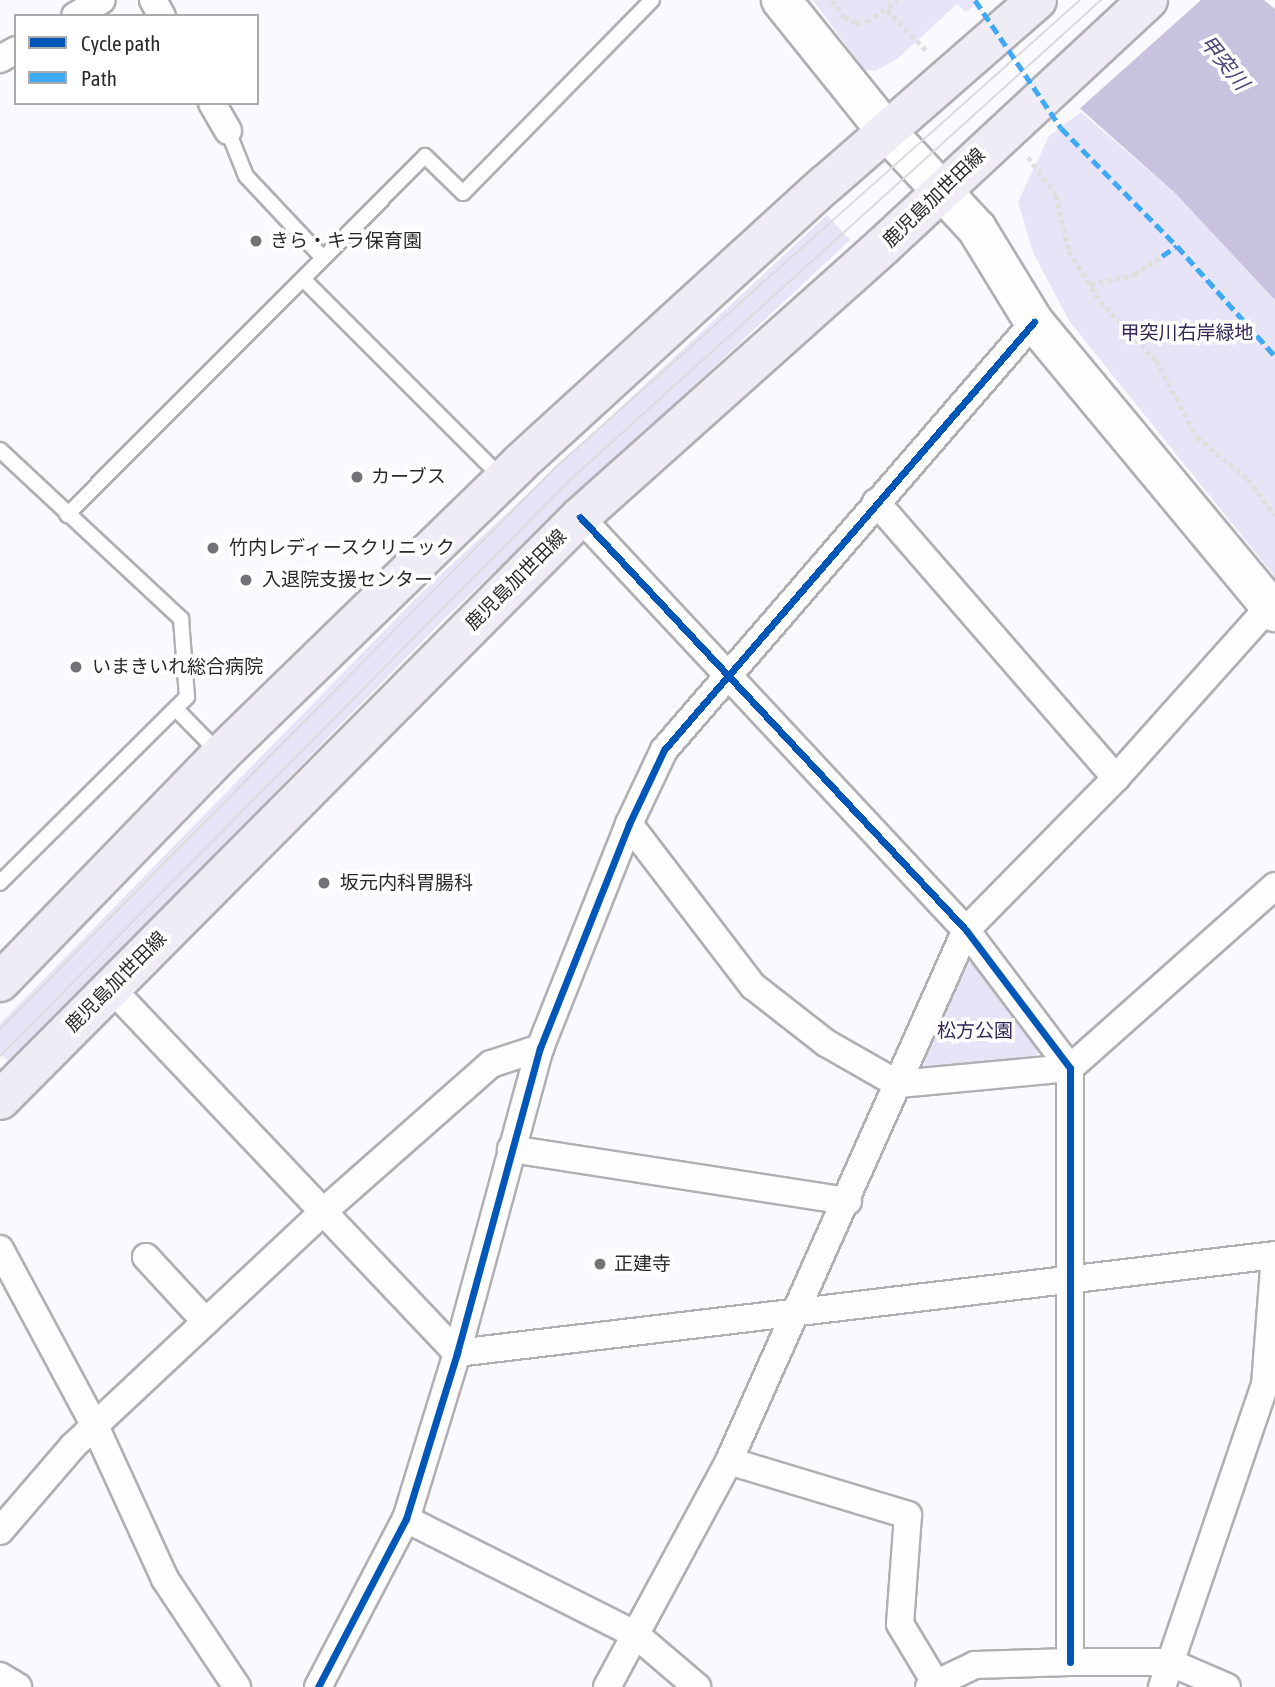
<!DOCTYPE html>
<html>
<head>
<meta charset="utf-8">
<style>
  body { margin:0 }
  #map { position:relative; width:1275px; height:1687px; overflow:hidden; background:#faf9fd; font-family:"Asap Condensed","Noto Sans JP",sans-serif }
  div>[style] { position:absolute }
  .green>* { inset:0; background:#e7e4f8 }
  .water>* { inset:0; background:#c8c2df }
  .pier>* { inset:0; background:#faf9fd }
  .path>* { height:4.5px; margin-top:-2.25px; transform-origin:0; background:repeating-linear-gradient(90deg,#dfdfdf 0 5px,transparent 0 8.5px) }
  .roads { filter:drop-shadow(2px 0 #b0afb3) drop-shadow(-2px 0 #b0afb3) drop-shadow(0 2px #b0afb3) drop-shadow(0 -2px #b0afb3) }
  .lane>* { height:14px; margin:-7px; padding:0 7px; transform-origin:7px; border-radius:7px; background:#fefeff }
  .street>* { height:26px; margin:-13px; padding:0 13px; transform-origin:13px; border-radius:13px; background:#fefeff }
  .secondary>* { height:38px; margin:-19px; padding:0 19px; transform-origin:19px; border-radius:19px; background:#fefeff }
  .primary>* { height:38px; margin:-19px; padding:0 19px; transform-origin:19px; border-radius:19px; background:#efecf5 }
  .tram>* { height:2px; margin:-1px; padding:0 1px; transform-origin:1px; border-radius:1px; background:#dbdbdd }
  .quiet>* { height:5px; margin-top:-2.5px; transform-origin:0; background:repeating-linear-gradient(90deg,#3fa9f5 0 10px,transparent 0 15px) }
  .cycleway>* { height:7px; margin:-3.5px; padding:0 3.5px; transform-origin:3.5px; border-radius:3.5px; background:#0057b8 }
  .dots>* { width:19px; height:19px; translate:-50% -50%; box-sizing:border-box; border:4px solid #fff; border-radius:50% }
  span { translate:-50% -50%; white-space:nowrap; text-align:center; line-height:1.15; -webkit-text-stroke:7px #fff; paint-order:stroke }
  .street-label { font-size:19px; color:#2a2a2d }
  .poi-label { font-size:19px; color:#2a2a2d }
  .left { translate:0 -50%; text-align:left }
  .park-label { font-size:19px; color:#342758 }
  .water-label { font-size:21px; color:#514478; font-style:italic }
  .legend { position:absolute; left:14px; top:14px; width:245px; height:91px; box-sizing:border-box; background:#fff; border:2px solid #aaaaab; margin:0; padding:9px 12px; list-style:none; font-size:21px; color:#2a2a2d }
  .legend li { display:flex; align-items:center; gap:14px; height:35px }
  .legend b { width:35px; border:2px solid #aaaaab }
</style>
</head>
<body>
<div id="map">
  <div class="green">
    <div style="clip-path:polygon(813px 0,979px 0,966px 12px,957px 4px,897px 59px,875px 71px,864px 69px)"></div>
    <div style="clip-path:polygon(1081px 112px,1175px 193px,1275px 300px,1275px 577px,1069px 321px,1033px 252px,1018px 202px,1049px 136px)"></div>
    <div style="clip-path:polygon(827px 215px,850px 240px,445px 618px,10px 1063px,0 1053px,0 1024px,421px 593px)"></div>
    <div style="clip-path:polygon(973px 963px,1039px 1051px,1031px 1065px,933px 1073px,922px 1062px,960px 964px)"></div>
  </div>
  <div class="water">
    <div style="clip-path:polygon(1001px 0,1264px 0,1275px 9px,1275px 300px,1175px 193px,1075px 104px)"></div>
  </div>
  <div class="pier">
    <div style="clip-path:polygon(997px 0,1201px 0,1077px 111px)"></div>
  </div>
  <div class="path">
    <div style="left:832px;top:0;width:21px;rotate:55deg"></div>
    <div style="left:844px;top:17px;width:13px;rotate:27deg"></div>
    <div style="left:856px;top:23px;width:11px;rotate:-5deg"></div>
    <div style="left:867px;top:22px;width:37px;rotate:-36deg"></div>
    <div style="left:887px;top:10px;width:56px;rotate:45.7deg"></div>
    <div style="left:1028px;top:157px;width:47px;rotate:53.6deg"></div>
    <div style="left:1056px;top:195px;width:57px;rotate:76.9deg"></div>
    <div style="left:1069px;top:251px;width:59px;rotate:58.2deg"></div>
    <div style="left:1100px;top:301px;width:81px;rotate:46.5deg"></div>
    <div style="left:1156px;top:360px;width:87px;rotate:62deg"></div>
    <div style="left:1197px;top:437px;width:66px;rotate:39.5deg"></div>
    <div style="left:1248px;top:479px;width:46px;rotate:53.9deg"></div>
    <div style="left:1090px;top:284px;width:45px;rotate:-11.6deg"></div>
    <div style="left:1134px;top:275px;width:34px;rotate:-34deg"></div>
  </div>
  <div class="roads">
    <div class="lane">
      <div style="left:228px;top:131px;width:48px;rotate:68.2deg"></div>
      <div style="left:246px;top:176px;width:112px;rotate:46.8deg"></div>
      <div style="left:303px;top:279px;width:281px;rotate:45deg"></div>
      <div style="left:0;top:450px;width:248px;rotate:43deg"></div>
      <div style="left:181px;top:619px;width:78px;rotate:85.6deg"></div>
      <div style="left:187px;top:697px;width:264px;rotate:135.2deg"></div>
      <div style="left:67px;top:515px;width:507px;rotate:-45.08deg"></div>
      <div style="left:425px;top:156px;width:53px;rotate:44.2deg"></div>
      <div style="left:463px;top:193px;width:270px;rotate:-45.6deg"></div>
      <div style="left:176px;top:709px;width:62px;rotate:45.7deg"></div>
    </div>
    <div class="street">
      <div style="left:153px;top:0;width:18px;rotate:61deg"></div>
      <div style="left:75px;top:16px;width:31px;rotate:-31deg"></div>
      <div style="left:0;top:59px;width:18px;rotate:-29deg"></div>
      <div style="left:212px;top:103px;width:32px;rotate:60deg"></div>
      <div style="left:876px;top:502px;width:366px;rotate:49deg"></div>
      <div style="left:580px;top:517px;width:565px;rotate:46.94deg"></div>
      <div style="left:966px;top:930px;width:173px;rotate:53deg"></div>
      <div style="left:1070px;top:1068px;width:594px;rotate:90deg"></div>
      <div style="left:629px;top:824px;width:204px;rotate:52.6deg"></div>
      <div style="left:753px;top:986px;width:93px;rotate:38deg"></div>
      <div style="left:826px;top:1043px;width:83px;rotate:29.7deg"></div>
      <div style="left:898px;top:1084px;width:173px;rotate:-5.3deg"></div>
      <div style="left:1070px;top:1068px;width:274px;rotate:-41.6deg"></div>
      <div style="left:111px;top:988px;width:503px;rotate:46.53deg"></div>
      <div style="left:457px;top:1353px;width:824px;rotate:-6.83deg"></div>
      <div style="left:511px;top:1149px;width:341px;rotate:8.8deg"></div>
      <div style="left:0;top:1249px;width:201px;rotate:61.8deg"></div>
      <div style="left:95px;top:1426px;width:168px;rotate:65.4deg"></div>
      <div style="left:165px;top:1579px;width:130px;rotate:56.3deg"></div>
      <div style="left:146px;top:1257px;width:88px;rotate:47.3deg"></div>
      <div style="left:729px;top:1461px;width:187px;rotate:16.8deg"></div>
      <div style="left:908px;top:1515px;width:109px;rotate:94.2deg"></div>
      <div style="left:900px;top:1624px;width:68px;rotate:58.9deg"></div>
      <div style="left:406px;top:1519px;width:256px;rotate:26.7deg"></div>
      <div style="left:635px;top:1634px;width:82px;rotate:40.5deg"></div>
      <div style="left:0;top:1531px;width:112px;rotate:-49.3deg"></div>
      <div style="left:73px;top:1446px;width:344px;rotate:-43.1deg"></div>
      <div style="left:324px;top:1211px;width:222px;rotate:-41.4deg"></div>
      <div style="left:491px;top:1064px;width:52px;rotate:-18.1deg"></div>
      <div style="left:0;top:1676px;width:21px;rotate:31deg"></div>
      <div style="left:318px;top:1687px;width:190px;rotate:-62.4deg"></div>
      <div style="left:406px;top:1519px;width:174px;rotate:-72.9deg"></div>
      <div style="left:457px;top:1353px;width:316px;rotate:-74.8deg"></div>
      <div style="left:540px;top:1048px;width:241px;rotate:-68.3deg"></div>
      <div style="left:629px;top:824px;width:82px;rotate:-64.7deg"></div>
      <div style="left:664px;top:750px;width:566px;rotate:-49.16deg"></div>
      <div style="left:607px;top:1687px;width:257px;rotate:-61.6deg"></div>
      <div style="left:729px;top:1461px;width:581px;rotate:-65.95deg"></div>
      <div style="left:966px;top:930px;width:214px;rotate:-45.4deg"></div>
      <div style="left:1116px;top:778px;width:231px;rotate:-48.2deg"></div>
      <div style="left:929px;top:1687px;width:51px;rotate:-25.6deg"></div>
      <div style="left:975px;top:1665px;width:95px;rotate:-1.8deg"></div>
      <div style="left:1070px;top:1662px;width:99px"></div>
      <div style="left:1169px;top:1662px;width:63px;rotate:23.3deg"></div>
      <div style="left:1162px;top:1687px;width:319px;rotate:-71.2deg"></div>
      <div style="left:1265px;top:1385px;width:130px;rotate:-85.6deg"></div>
    </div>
    <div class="secondary">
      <div style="left:781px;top:0;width:169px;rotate:51.2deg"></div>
      <div style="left:887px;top:132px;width:132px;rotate:47.1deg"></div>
      <div style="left:977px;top:229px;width:109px;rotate:58.5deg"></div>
      <div style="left:1034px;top:322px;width:377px;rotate:50.3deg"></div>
    </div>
    <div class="primary">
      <div style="left:0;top:982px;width:318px;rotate:-45.9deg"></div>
      <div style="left:221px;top:754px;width:417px;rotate:-44.2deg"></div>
      <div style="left:520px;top:463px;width:414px;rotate:-42.4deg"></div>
      <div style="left:826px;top:184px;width:280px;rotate:-41.1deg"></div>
      <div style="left:0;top:1100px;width:822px;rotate:-45.15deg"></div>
      <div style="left:580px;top:517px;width:407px;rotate:-41.8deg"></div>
      <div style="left:883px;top:246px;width:362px;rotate:-42.9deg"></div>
    </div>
  </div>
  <div class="tram">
    <div style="left:0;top:1029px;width:792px;rotate:-45.31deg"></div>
    <div style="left:557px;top:466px;width:700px;rotate:-41.7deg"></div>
    <div style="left:0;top:1056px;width:810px;rotate:-45.3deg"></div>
    <div style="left:570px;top:480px;width:716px;rotate:-42.11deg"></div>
  </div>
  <div class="quiet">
    <div style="left:975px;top:0;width:154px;rotate:56.1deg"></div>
    <div style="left:1061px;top:128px;width:165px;rotate:45.5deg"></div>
    <div style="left:1177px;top:246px;width:147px;rotate:48.3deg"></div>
    <div style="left:1162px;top:256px;width:18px;rotate:-34deg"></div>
  </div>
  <div class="cycleway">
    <div style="left:580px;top:517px;width:565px;rotate:46.94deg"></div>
    <div style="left:966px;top:930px;width:173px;rotate:53deg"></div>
    <div style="left:1070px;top:1068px;width:594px;rotate:90deg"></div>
    <div style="left:318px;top:1687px;width:190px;rotate:-62.4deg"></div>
    <div style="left:406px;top:1519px;width:174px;rotate:-72.9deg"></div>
    <div style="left:457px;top:1353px;width:316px;rotate:-74.8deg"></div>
    <div style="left:540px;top:1048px;width:241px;rotate:-68.3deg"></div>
    <div style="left:629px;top:824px;width:82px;rotate:-64.7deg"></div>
    <div style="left:664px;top:750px;width:566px;rotate:-49.16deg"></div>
  </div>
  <div class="dots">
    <div style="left:256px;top:241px;background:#737276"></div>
    <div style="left:357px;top:477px;background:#737276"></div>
    <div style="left:213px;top:548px;background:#737276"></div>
    <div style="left:246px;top:580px;background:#737276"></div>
    <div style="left:76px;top:667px;background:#737276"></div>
    <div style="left:324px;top:883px;background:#737276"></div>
    <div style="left:600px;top:1264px;background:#737276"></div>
  </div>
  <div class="street-label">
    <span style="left:934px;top:198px;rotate:-44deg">鹿児島加世田線</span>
    <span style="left:516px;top:580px;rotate:-45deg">鹿児島加世田線</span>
    <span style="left:116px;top:982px;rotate:-45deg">鹿児島加世田線</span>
  </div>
  <div class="poi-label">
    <span class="left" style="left:270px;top:241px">きら・キラ保育園</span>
    <span class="left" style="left:371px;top:477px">カーブス</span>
    <span class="left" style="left:229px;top:548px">竹内レディースクリニック</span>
    <span class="left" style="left:262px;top:580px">入退院支援センター</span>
    <span class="left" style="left:92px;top:667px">いまきいれ総合病院</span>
    <span class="left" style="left:340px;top:883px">坂元内科胃腸科</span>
    <span class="left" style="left:614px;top:1264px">正建寺</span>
  </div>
  <div class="park-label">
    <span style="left:1187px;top:333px">甲突川右岸緑地</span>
    <span style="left:975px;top:1031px">松方公園</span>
  </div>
  <div class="water-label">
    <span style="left:1225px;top:62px;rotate:51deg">甲突川</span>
  </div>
  <ul class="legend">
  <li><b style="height:9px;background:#0057b8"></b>Cycle path</li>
  <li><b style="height:9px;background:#3fa9f5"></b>Path</li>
  </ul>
</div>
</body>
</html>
